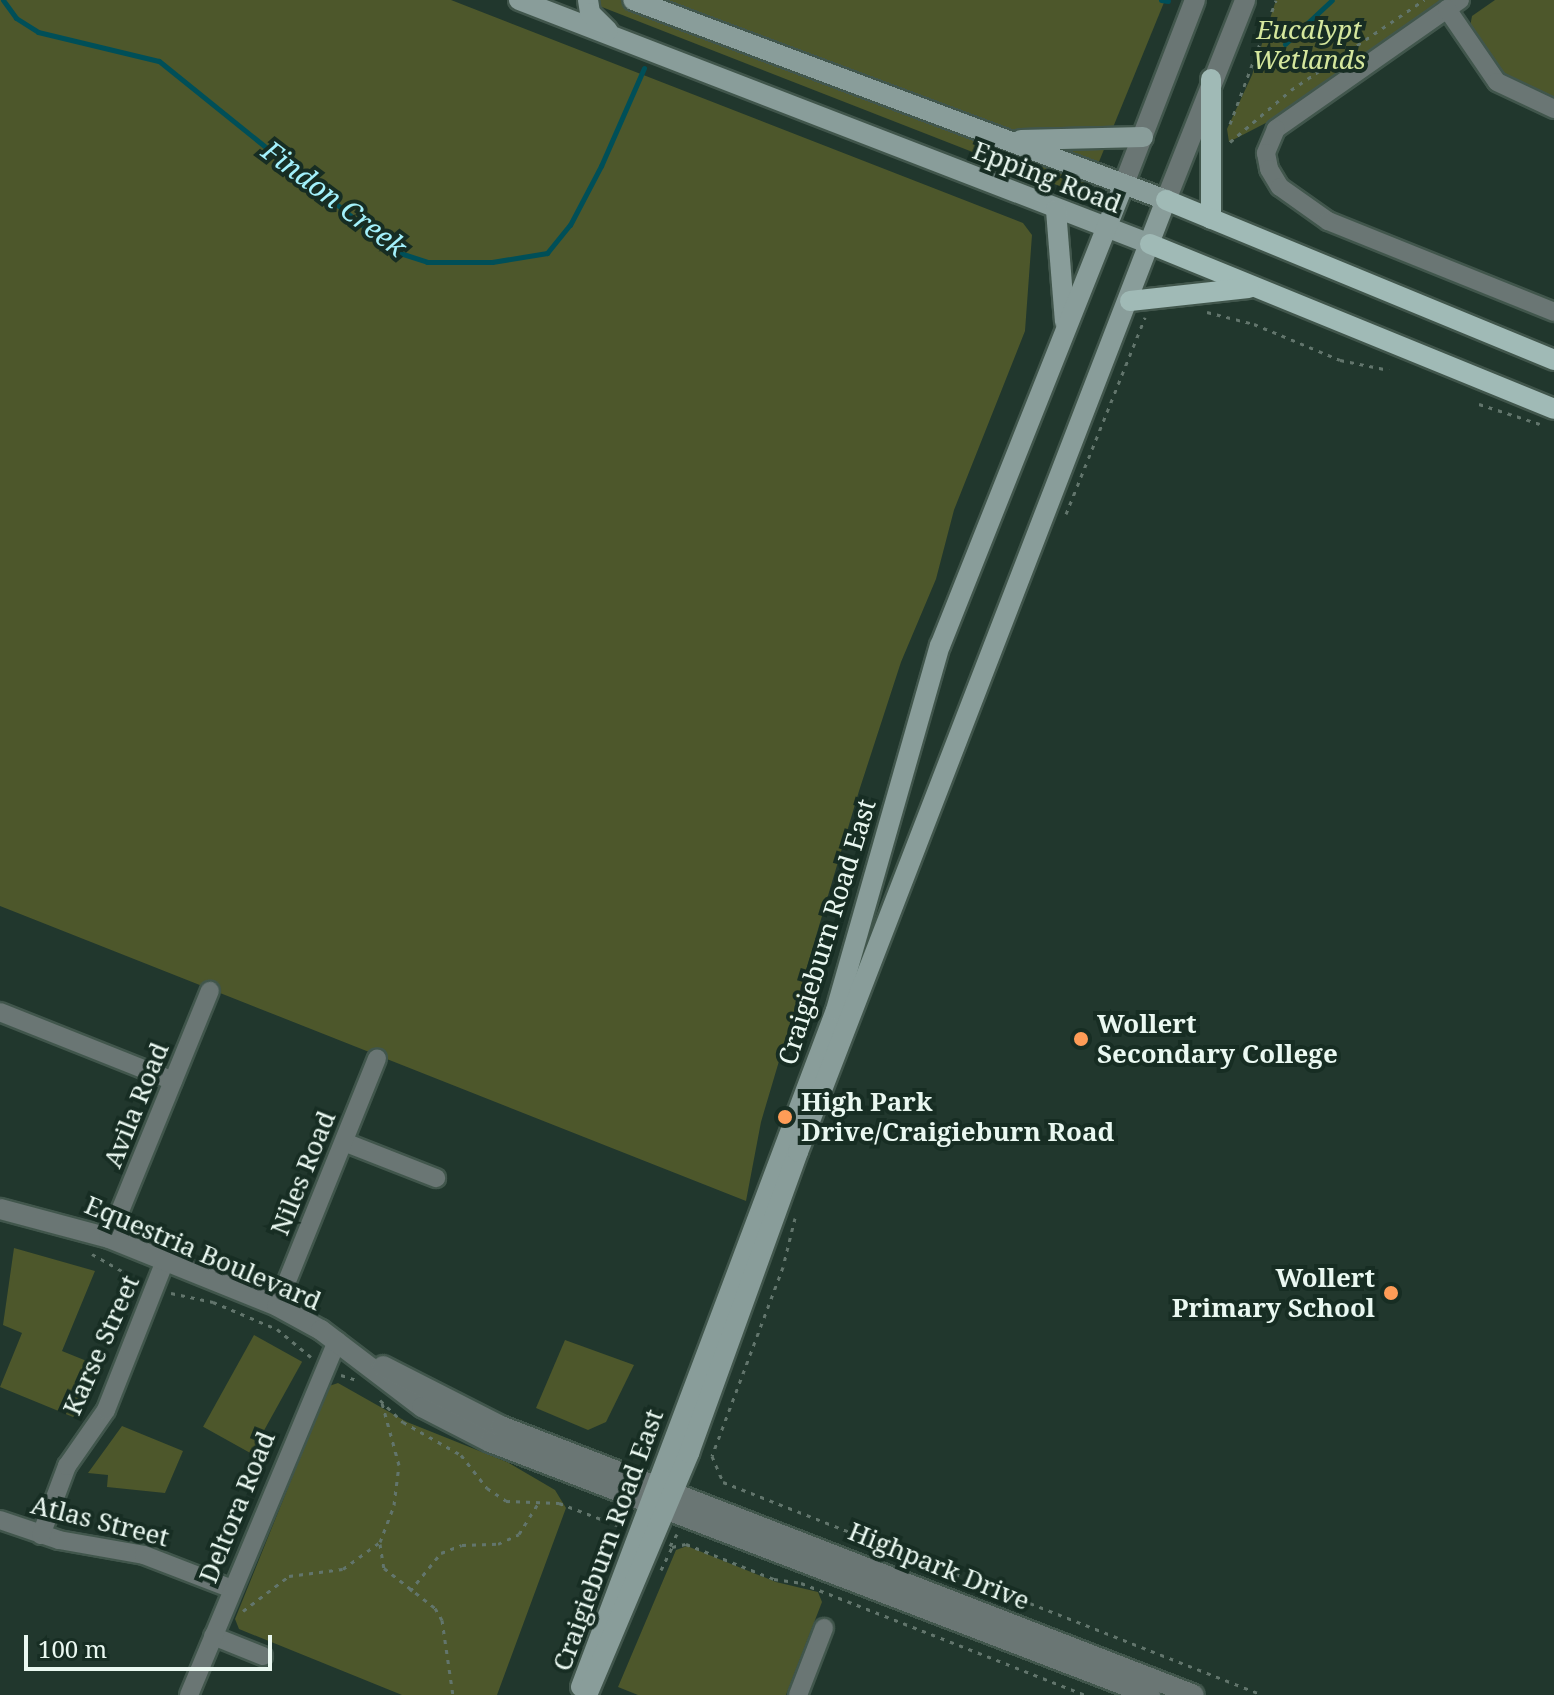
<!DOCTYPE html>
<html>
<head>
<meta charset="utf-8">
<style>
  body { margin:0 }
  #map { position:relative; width:1554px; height:1695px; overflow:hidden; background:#21372d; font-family:"Noto Serif",serif }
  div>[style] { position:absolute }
  .green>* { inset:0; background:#4d572b; transform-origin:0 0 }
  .stream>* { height:5px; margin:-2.5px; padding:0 2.5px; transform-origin:2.5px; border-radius:2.5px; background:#004f58 }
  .path>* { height:3px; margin-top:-1.5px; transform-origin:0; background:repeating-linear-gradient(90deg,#62756c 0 4px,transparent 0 10px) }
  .roads { filter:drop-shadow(2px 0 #41564c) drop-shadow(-2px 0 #41564c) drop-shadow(0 2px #41564c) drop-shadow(0 -2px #41564c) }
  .minor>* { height:18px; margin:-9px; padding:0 9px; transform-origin:9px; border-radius:9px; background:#6a7674 }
  .tertiary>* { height:20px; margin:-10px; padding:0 10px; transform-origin:10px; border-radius:10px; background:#6a7674 }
  .secondary>* { height:20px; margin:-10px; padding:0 10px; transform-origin:10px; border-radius:10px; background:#899d9a }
  .primary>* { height:20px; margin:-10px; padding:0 10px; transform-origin:10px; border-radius:10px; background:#a0bab6 }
  .dots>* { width:22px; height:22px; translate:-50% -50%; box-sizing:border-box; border:4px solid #172d23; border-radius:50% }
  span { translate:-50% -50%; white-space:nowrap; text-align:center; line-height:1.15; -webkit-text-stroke:8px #172d23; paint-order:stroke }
  .park-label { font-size:26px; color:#d5e79d; font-style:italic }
  .street-label { font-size:26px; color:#eaf8f1 }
  .poi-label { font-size:26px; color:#eaf8f1; font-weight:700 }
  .left { translate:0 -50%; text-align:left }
  .right { translate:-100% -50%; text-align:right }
  .water-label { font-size:28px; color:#a3f1fc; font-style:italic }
  .scale { position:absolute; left:24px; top:1635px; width:248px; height:36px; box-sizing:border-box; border:4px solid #eaf8f1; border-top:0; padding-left:10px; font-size:24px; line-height:28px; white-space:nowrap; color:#eaf8f1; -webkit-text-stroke:6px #172d23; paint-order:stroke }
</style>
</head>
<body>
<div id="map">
  <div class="green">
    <div style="clip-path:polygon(0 0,451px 0,1023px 223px,1032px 235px,1025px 331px,954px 510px,936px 579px,901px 662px,859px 791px,761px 1122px,746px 1201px,0 906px)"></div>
    <div style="clip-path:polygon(584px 0,1165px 0,1085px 196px)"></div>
    <div style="clip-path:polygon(1276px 0,1458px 0,1283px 114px,1229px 142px,1227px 129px,1252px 75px)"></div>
    <div style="clip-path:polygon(1495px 0,1554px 0,1554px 98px,1506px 78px,1470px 27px,1472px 16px)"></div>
    <div style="clip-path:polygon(14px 1248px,95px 1271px,62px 1351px,104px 1368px,78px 1419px,0 1387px,22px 1333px,3px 1325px)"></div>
    <div style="left:254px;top:1335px;width:55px;height:105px;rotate:29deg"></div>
    <div style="clip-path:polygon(565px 1340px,634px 1365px,606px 1422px,588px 1430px,536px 1408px)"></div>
    <div style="clip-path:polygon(338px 1383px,407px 1422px,507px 1462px,555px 1490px,566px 1508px,497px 1695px,402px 1695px,239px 1629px,235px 1619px,329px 1386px)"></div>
    <div style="clip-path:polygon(122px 1426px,183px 1451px,165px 1493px,107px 1487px,108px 1475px,88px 1473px)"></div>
    <div style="clip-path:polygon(687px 1546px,776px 1582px,818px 1592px,822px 1602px,786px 1695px,638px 1695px,618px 1687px,676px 1550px)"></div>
  </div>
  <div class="stream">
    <div style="left:3px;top:0;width:22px;rotate:54deg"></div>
    <div style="left:16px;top:18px;width:26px;rotate:32deg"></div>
    <div style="left:38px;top:32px;width:124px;rotate:13.5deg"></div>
    <div style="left:159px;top:61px;width:280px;rotate:38.9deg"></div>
    <div style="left:377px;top:237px;width:28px;rotate:35deg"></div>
    <div style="left:400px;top:253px;width:28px;rotate:18deg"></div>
    <div style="left:427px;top:262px;width:65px"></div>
    <div style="left:492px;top:262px;width:56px;rotate:-9.3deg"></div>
    <div style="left:547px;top:253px;width:36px;rotate:-51deg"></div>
    <div style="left:570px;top:225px;width:67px;rotate:-62.3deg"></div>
    <div style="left:601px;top:166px;width:107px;rotate:-66.3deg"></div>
    <div style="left:1161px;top:0;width:7px;rotate:8deg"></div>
    <div style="left:1285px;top:44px;width:64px;rotate:-43.1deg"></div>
  </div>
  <div class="path">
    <div style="left:1230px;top:124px;width:132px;rotate:-69.6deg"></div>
    <div style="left:1230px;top:142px;width:80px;rotate:-40.4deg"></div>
    <div style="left:1291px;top:90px;width:161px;rotate:-34.1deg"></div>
    <div style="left:1207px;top:312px;width:49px;rotate:14.3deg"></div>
    <div style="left:1254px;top:324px;width:93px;rotate:22.7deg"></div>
    <div style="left:1340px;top:360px;width:50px;rotate:11.5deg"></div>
    <div style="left:1479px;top:404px;width:64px;rotate:18.2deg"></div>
    <div style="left:1066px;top:514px;width:212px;rotate:-68.1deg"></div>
    <div style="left:795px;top:1218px;width:50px;rotate:103.8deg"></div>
    <div style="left:783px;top:1267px;width:202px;rotate:110.6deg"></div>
    <div style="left:712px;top:1456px;width:28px;rotate:67deg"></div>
    <div style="left:723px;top:1482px;width:580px;rotate:21.53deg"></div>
    <div style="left:92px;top:1254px;width:53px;rotate:29.5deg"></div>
    <div style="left:171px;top:1293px;width:43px;rotate:12.1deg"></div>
    <div style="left:213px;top:1302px;width:69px;rotate:22.9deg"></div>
    <div style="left:277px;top:1329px;width:44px;rotate:39.5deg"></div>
    <div style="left:341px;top:1375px;width:16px;rotate:18deg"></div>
    <div style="left:380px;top:1400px;width:32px;rotate:44deg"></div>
    <div style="left:403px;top:1422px;width:67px;rotate:29.6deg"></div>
    <div style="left:461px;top:1455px;width:42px;rotate:51.8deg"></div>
    <div style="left:487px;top:1488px;width:23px;rotate:34deg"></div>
    <div style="left:506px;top:1501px;width:53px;rotate:2.2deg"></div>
    <div style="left:559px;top:1503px;width:67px;rotate:20.9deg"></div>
    <div style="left:380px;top:1544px;width:24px;rotate:81deg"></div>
    <div style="left:384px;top:1568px;width:65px;rotate:38.1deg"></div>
    <div style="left:435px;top:1608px;width:14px;rotate:60deg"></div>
    <div style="left:442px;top:1620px;width:76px;rotate:81.7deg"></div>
    <div style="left:670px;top:1546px;width:14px;rotate:-60deg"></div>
    <div style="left:661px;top:1570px;width:25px;rotate:-64deg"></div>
    <div style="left:672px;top:1547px;width:14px;rotate:-12deg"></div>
    <div style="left:686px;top:1544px;width:95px;rotate:21.7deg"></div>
    <div style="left:774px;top:1579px;width:27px;rotate:8deg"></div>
    <div style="left:801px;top:1583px;width:306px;rotate:21.5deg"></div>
    <div style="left:410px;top:1591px;width:49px;rotate:-50.8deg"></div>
    <div style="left:441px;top:1553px;width:22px;rotate:-21deg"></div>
    <div style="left:462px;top:1545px;width:36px;rotate:-2deg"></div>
    <div style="left:498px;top:1544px;width:23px;rotate:-25deg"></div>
    <div style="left:519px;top:1534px;width:36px;rotate:-58deg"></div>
    <div style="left:243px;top:1611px;width:58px;rotate:-37.3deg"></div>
    <div style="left:289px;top:1576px;width:54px;rotate:-7.4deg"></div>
    <div style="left:343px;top:1569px;width:46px;rotate:-36.1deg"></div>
    <div style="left:380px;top:1542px;width:40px;rotate:-69deg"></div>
    <div style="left:394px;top:1505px;width:40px;rotate:-82.9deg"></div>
    <div style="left:399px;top:1465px;width:64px;rotate:-105.3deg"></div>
  </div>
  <div class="roads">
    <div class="minor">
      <div style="left:1460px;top:0;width:225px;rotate:145deg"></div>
      <div style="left:1276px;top:129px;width:26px;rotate:113deg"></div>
      <div style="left:1266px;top:153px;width:16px;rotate:79deg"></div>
      <div style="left:1269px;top:169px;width:21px;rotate:59deg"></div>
      <div style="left:1280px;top:187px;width:59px;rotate:35.3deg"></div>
      <div style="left:1328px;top:221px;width:244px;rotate:21.9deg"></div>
      <div style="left:1447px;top:9px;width:88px;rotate:55.6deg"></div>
      <div style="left:1497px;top:82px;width:63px;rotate:25.3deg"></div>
      <div style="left:0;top:1012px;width:186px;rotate:21.7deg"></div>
      <div style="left:344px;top:1142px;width:99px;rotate:21.4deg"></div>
      <div style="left:109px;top:1238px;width:267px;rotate:-67.8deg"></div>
      <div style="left:277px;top:1306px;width:267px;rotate:-68deg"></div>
      <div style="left:0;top:1520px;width:62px;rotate:18.7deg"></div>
      <div style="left:59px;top:1540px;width:86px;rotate:10deg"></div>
      <div style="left:144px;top:1555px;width:94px;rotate:21.1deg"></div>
      <div style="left:41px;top:1535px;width:74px;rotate:-69.4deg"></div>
      <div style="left:67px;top:1466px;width:68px;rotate:-55.1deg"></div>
      <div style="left:106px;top:1410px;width:160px;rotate:-68.4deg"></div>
      <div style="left:213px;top:1636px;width:54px;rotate:21.8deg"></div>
      <div style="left:189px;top:1695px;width:384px;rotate:-67.3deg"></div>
      <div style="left:798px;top:1695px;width:72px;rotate:-68.8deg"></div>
    </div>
    <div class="tertiary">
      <div style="left:1124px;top:184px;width:197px;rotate:-68.9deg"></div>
      <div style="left:1166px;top:200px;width:215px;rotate:-68.4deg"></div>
      <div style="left:0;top:1209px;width:113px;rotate:14.9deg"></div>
      <div style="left:109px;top:1238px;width:181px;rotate:22deg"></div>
      <div style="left:277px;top:1306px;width:50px;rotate:28.6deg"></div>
      <div style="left:321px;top:1330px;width:127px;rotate:37.3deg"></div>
      <div style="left:422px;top:1407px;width:76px;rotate:27.2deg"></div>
      <div style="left:490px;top:1442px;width:707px;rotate:20.97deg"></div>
      <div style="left:383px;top:1366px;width:132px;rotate:27deg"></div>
      <div style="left:501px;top:1426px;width:743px;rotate:21.21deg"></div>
    </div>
    <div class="secondary">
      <div style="left:519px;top:0;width:677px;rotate:21.14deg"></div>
      <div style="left:588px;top:0;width:13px;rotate:81deg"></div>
      <div style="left:590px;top:13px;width:25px;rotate:45deg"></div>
      <div style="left:1021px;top:140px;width:122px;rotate:-1.4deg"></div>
      <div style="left:1056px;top:210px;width:112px;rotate:85.4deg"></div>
      <div style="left:581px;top:1687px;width:723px;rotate:-69.36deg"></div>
      <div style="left:836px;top:1010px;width:379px;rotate:-74.1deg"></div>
      <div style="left:940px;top:646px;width:497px;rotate:-68.3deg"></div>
      <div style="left:587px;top:1695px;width:263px;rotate:-67.1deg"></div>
      <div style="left:689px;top:1453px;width:320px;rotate:-70.1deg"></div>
      <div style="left:798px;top:1152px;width:1021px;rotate:-68.87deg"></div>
      <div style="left:1166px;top:200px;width:569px;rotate:-159.43deg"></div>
    </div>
    <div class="primary">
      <div style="left:1211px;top:79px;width:140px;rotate:90deg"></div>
      <div style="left:1166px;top:200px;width:420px;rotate:22.4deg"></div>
      <div style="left:1150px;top:244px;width:436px;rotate:22.2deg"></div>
      <div style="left:1130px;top:301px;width:119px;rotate:-6.3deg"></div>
    </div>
  </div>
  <div class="dots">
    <div style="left:1081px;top:1039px;background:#fe9c57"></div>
    <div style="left:785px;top:1117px;background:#fe9c57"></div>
    <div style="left:1391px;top:1293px;background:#fe9c57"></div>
  </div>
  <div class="park-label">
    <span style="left:1309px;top:45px">Eucalypt<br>Wetlands</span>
  </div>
  <div class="street-label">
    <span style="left:1047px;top:177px;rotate:21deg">Epping Road</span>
    <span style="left:827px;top:932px;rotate:-73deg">Craigieburn Road East</span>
    <span style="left:136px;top:1105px;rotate:-68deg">Avila Road</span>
    <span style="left:303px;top:1173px;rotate:-68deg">Niles Road</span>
    <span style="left:203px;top:1253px;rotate:23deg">Equestria Boulevard</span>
    <span style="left:101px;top:1345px;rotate:-66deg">Karse Street</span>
    <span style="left:237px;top:1507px;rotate:-68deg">Deltora Road</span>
    <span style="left:100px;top:1521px;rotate:14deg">Atlas Street</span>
    <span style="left:608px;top:1540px;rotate:-70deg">Craigieburn Road East</span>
    <span style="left:939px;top:1566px;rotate:22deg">Highpark Drive</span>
  </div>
  <div class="poi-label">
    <span class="left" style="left:1097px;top:1039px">Wollert<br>Secondary College</span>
    <span class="left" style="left:801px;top:1117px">High Park<br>Drive/Craigieburn Road</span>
    <span class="right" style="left:1375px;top:1293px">Wollert<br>Primary School</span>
  </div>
  <div class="water-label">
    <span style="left:335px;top:198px;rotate:37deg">Findon Creek</span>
  </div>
  <div class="scale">100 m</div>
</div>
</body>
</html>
